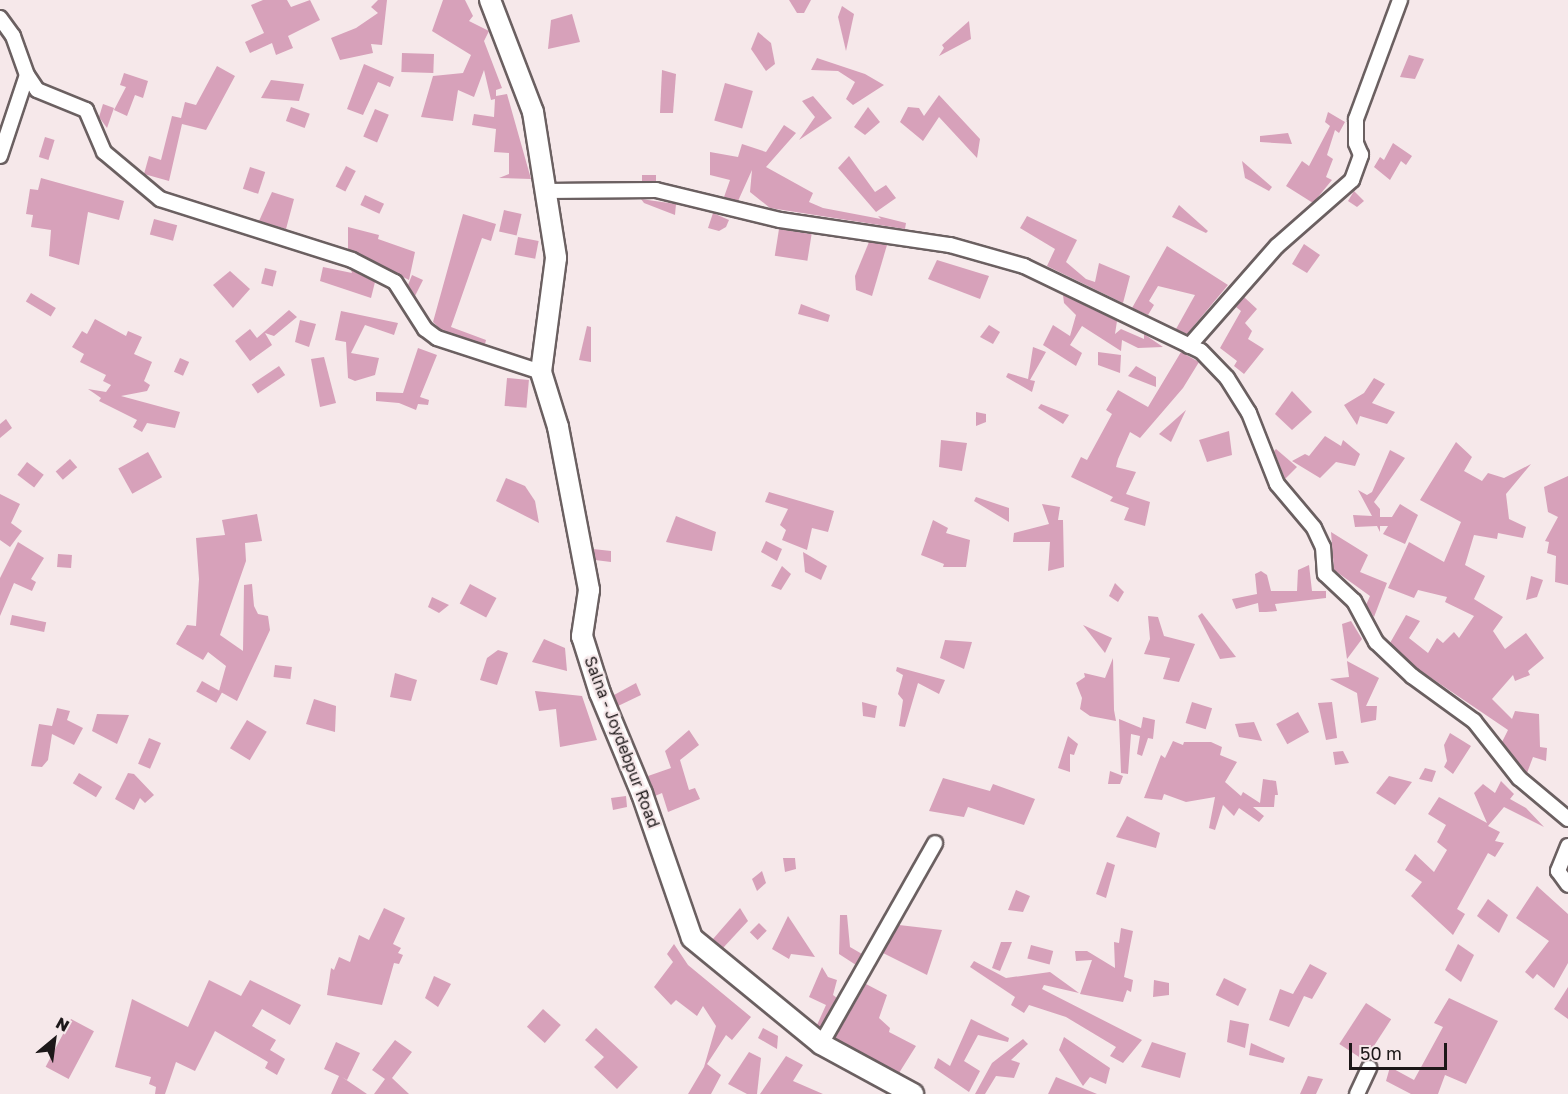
<!DOCTYPE html>
<html>
<head>
<meta charset="utf-8">
<style>
  body { margin:0 }
  #map { position:relative; width:1568px; height:1094px; overflow:hidden; background:#f6e8ea; font-family:"Golos Text",sans-serif }
  div>[style] { position:absolute }
  .building>* { inset:0; background:#d7a1ba; transform-origin:0 0 }
  .roads { filter:drop-shadow(2px 0 #6b6061) drop-shadow(-2px 0 #6b6061) drop-shadow(0 2px #6b6061) drop-shadow(0 -2px #6b6061) }
  .minor>* { height:14px; margin:-7px; padding:0 7px; transform-origin:7px; border-radius:7px; background:#fff }
  .secondary>* { height:20px; margin:-10px; padding:0 10px; transform-origin:10px; border-radius:10px; background:#fff }
  span { translate:-50% -50%; white-space:nowrap; text-align:center; line-height:1.15; -webkit-text-stroke:4.5px #f6e8ea; paint-order:stroke }
  .street-label { font-size:16px; color:#1d1819 }
  .north { position:absolute; left:24px; top:1010px; width:60px; height:60px; -webkit-text-stroke:4px #f6e8ea; paint-order:stroke; rotate:29deg; font-size:16px; font-weight:700; line-height:24px; text-align:center; color:#1d1819 }
  .north::after { content:''; display:block; margin:auto; width:21px; height:27px; background:#1d1819; clip-path:polygon(50% 0,100% 100%,50% 72%,0 100%) }
  .scale { position:absolute; left:1349px; top:1043px; width:98px; height:27px; box-sizing:border-box; border:3px solid #1d1819; border-top:0; padding-left:8px; font-size:18px; line-height:21px; white-space:nowrap; color:#1d1819; -webkit-text-stroke:4px #f6e8ea; paint-order:stroke }
</style>
</head>
<body>
<div id="map">
  <div class="building">
    <div style="clip-path:polygon(263px 0,287px 0,291px 7px,310px 0,320px 20px,288px 36px,293px 48px,276px 55px,272px 43px,250px 53px,245px 42px,264px 33px,251px 5px)"></div>
    <div style="clip-path:polygon(378px 0,387px 0,382px 45px,371px 44px,373px 53px,340px 60px,331px 38px,356px 28px,378px 13px,371px 7px)"></div>
    <div style="clip-path:polygon(443px 0,465px 0,473px 16px,469px 21px,489px 31px,484px 41px,502px 88px,496px 90px,496px 96px,507px 94px,531px 179px,499px 178px,509px 174px,509px 153px,494px 152px,496px 129px,472px 125px,474px 114px,494px 117px,495px 99px,491px 100px,484px 70px,474px 97px,458px 90px,453px 121px,421px 117px,433px 76px,463px 73px,471px 55px,432px 31px)"></div>
    <div style="clip-path:polygon(789px 0,811px 0,804px 13px,797px 13px)"></div>
    <div style="clip-path:polygon(842px 6px,854px 14px,846px 51px,838px 17px)"></div>
    <div style="clip-path:polygon(572px 14px,580px 42px,548px 49px,551px 20px)"></div>
    <div style="clip-path:polygon(969px 21px,971px 39px,939px 56px,944px 48px,942px 45px)"></div>
    <div style="clip-path:polygon(758px 32px,771px 43px,775px 64px,766px 71px,751px 49px)"></div>
    <div style="left:402px;top:53px;width:32px;height:19px;rotate:2deg"></div>
    <div style="clip-path:polygon(1409px 55px,1424px 59px,1415px 79px,1400px 77px)"></div>
    <div style="clip-path:polygon(817px 58px,865px 74px,884px 85px,853px 105px,846px 99px,855px 82px,838px 71px,811px 70px)"></div>
    <div style="clip-path:polygon(364px 64px,394px 77px,390px 87px,378px 82px,363px 115px,347px 109px)"></div>
    <div style="clip-path:polygon(217px 66px,235px 76px,206px 130px,182px 124px,169px 181px,144px 174px,149px 156px,161px 160px,172px 116px,181px 118px,185px 102px,196px 105px)"></div>
    <div style="clip-path:polygon(662px 70px,676px 74px,673px 113px,660px 113px)"></div>
    <div style="clip-path:polygon(124px 73px,148px 81px,143px 98px,135px 95px,127px 116px,114px 110px,126px 87px,120px 85px)"></div>
    <div style="clip-path:polygon(271px 80px,304px 84px,299px 101px,261px 98px)"></div>
    <div style="left:725px;top:83px;width:29px;height:39px;rotate:16deg"></div>
    <div style="clip-path:polygon(939px 95px,980px 139px,977px 158px,939px 117px,923px 141px,900px 122px,908px 107px,919px 108px,924px 116px)"></div>
    <div style="clip-path:polygon(813px 96px,832px 118px,799px 140px,815px 117px,802px 101px)"></div>
    <div style="clip-path:polygon(103px 104px,114px 108px,107px 128px,99px 117px)"></div>
    <div style="left:291px;top:107px;width:20px;height:15px;rotate:20deg"></div>
    <div style="clip-path:polygon(868px 107px,880px 122px,865px 135px,854px 127px)"></div>
    <div style="left:375px;top:109px;width:15px;height:30px;rotate:23deg"></div>
    <div style="clip-path:polygon(1328px 112px,1345px 122px,1339px 133px,1335px 130px,1327px 155px,1333px 159px,1326px 177px,1332px 180px,1313px 203px,1286px 186px,1302px 161px,1309px 166px,1330px 126px,1325px 122px)"></div>
    <div style="clip-path:polygon(784px 125px,796px 133px,766px 167px,813px 193px,809px 202px,823px 208px,881px 219px,878px 216px,906px 223px,905px 229px,770px 208px,750px 192px,752px 170px,738px 201px,724px 197px,730px 180px,710px 175px,710px 152px,738px 157px,742px 144px,766px 152px)"></div>
    <div style="clip-path:polygon(1288px 133px,1292px 144px,1260px 142px,1260px 136px)"></div>
    <div style="left:45px;top:137px;width:10px;height:21px;rotate:17deg"></div>
    <div style="clip-path:polygon(1393px 143px,1412px 156px,1406px 165px,1401px 161px,1390px 180px,1374px 167px,1380px 157px,1384px 160px)"></div>
    <div style="clip-path:polygon(849px 156px,875px 192px,886px 185px,896px 198px,876px 212px,838px 168px)"></div>
    <div style="clip-path:polygon(1242px 161px,1272px 187px,1269px 191px,1245px 178px)"></div>
    <div style="left:346px;top:166px;width:11px;height:23px;rotate:27deg"></div>
    <div style="left:250px;top:167px;width:16px;height:23px;rotate:18deg"></div>
    <div style="left:642px;top:175px;width:14px;height:6px"></div>
    <div style="clip-path:polygon(41px 178px,124px 201px,119px 220px,88px 212px,79px 265px,49px 256px,51px 230px,31px 227px,33px 215px,26px 214px,30px 189px,38px 190px)"></div>
    <div style="clip-path:polygon(1354px 191px,1364px 201px,1357px 207px,1348px 201px)"></div>
    <div style="clip-path:polygon(272px 192px,294px 199px,286px 229px,259px 221px)"></div>
    <div style="left:365px;top:195px;width:21px;height:11px;rotate:25deg"></div>
    <div style="clip-path:polygon(641px 199px,676px 204px,675px 215px,644px 203px)"></div>
    <div style="clip-path:polygon(1179px 205px,1208px 231px,1206px 233px,1172px 217px)"></div>
    <div style="left:504px;top:210px;width:18px;height:22px;rotate:13deg"></div>
    <div style="clip-path:polygon(713px 213px,729px 220px,726px 227px,719px 231px,708px 228px)"></div>
    <div style="clip-path:polygon(463px 214px,496px 224px,491px 241px,482px 238px,451px 327px,486px 340px,485px 344px,441px 330px,433px 322px)"></div>
    <div style="clip-path:polygon(1027px 216px,1077px 240px,1066px 262px,1086px 279px,1095px 282px,1099px 263px,1130px 276px,1123px 303px,1047px 266px,1055px 249px,1020px 228px)"></div>
    <div style="left:154px;top:219px;width:24px;height:16px;rotate:15deg"></div>
    <div style="clip-path:polygon(348px 227px,379px 235px,378px 239px,415px 252px,409px 280px,348px 249px)"></div>
    <div style="left:779px;top:229px;width:33px;height:27px;rotate:9deg"></div>
    <div style="left:518px;top:237px;width:21px;height:18px;rotate:11deg"></div>
    <div style="clip-path:polygon(869px 242px,887px 245px,872px 296px,856px 290px,855px 276px)"></div>
    <div style="clip-path:polygon(1304px 244px,1320px 255px,1307px 273px,1292px 264px)"></div>
    <div style="clip-path:polygon(1167px 246px,1228px 285px,1187px 334px,1176px 329px,1195px 295px,1158px 286px,1149px 301px,1154px 305px,1148px 315px,1132px 308px)"></div>
    <div style="clip-path:polygon(937px 260px,989px 276px,980px 299px,928px 279px)"></div>
    <div style="clip-path:polygon(323px 267px,352px 273px,351px 270px,375px 282px,371px 298px,320px 281px)"></div>
    <div style="left:265px;top:268px;width:12px;height:16px;rotate:14deg"></div>
    <div style="clip-path:polygon(230px 271px,250px 289px,233px 308px,213px 285px)"></div>
    <div style="clip-path:polygon(412px 275px,423px 280px,415px 296px,408px 285px)"></div>
    <div style="left:31px;top:293px;width:29px;height:10px;rotate:31deg"></div>
    <div style="clip-path:polygon(1063px 295px,1117px 321px,1115px 334px,1121px 329px,1144px 339px,1144px 334px,1163px 347px,1138px 348px,1122px 340px,1121px 351px,1082px 326px,1070px 345px,1082px 353px,1076px 366px,1043px 345px,1053px 325px,1070px 336px,1076px 315px,1064px 303px)"></div>
    <div style="clip-path:polygon(1244px 297px,1257px 309px,1245px 323px,1252px 331px,1248px 339px,1264px 349px,1244px 374px,1234px 366px,1237px 361px,1220px 348px,1241px 311px,1236px 307px)"></div>
    <div style="clip-path:polygon(801px 304px,830px 315px,828px 322px,798px 314px)"></div>
    <div style="clip-path:polygon(289px 310px,297px 317px,274px 336px,265px 333px,272px 345px,250px 361px,235px 341px,250px 329px,257px 338px)"></div>
    <div style="clip-path:polygon(341px 311px,398px 323px,394px 335px,365px 325px,351px 353px,379px 358px,375px 375px,355px 381px,348px 378px,346px 342px,335px 340px)"></div>
    <div style="clip-path:polygon(95px 319px,126px 336px,128px 331px,142px 337px,134px 354px,152px 362px,144px 381px,150px 385px,147px 391px,121px 396px,180px 412px,175px 428px,147px 423px,142px 432px,133px 427px,137px 420px,99px 401px,101px 398px,88px 389px,106px 392px,111px 385px,103px 381px,106px 375px,80px 362px,84px 354px,72px 347px,82px 331px,87px 334px)"></div>
    <div style="clip-path:polygon(300px 320px,316px 324px,309px 347px,295px 342px)"></div>
    <div style="clip-path:polygon(989px 325px,1000px 332px,993px 344px,980px 337px)"></div>
    <div style="clip-path:polygon(587px 326px,591px 327px,591px 362px,579px 360px)"></div>
    <div style="clip-path:polygon(1033px 347px,1046px 352px,1030px 380px,1035px 381px,1032px 392px,1006px 377px,1008px 373px,1028px 379px)"></div>
    <div style="clip-path:polygon(418px 348px,437px 355px,420px 397px,429px 400px,428px 405px,418px 404px,416px 410px,399px 403px,376px 401px,376px 392px,403px 393px)"></div>
    <div style="clip-path:polygon(1098px 352px,1121px 355px,1120px 373px,1098px 365px)"></div>
    <div style="clip-path:polygon(1181px 352px,1199px 362px,1183px 388px,1140px 438px,1130px 432px,1118px 459px,1116px 467px,1136px 472px,1126px 494px,1150px 502px,1145px 526px,1124px 520px,1129px 508px,1110px 501px,1113px 497px,1071px 477px,1081px 457px,1087px 460px,1112px 414px,1106px 410px,1118px 390px,1148px 407px)"></div>
    <div style="clip-path:polygon(324px 357px,336px 403px,320px 407px,311px 359px)"></div>
    <div style="left:180px;top:358px;width:10px;height:15px;rotate:24deg"></div>
    <div style="left:279px;top:366px;width:11px;height:33px;rotate:56deg"></div>
    <div style="clip-path:polygon(1136px 366px,1156px 377px,1156px 387px,1128px 376px)"></div>
    <div style="left:507px;top:378px;width:22px;height:28px;rotate:5deg"></div>
    <div style="clip-path:polygon(1374px 378px,1385px 384px,1372px 403px,1395px 412px,1387px 424px,1360px 416px,1357px 425px,1344px 405px,1364px 393px)"></div>
    <div style="clip-path:polygon(1292px 391px,1312px 412px,1292px 430px,1275px 414px)"></div>
    <div style="clip-path:polygon(1041px 404px,1069px 415px,1063px 424px,1038px 408px)"></div>
    <div style="clip-path:polygon(1186px 410px,1171px 442px,1159px 434px)"></div>
    <div style="clip-path:polygon(976px 412px,986px 414px,986px 422px,976px 426px)"></div>
    <div style="clip-path:polygon(6px 419px,12px 428px,0 438px,0 424px)"></div>
    <div style="clip-path:polygon(1229px 431px,1232px 455px,1207px 462px,1199px 440px)"></div>
    <div style="clip-path:polygon(1325px 436px,1341px 446px,1343px 440px,1360px 454px,1355px 466px,1336px 462px,1320px 478px,1292px 461px,1305px 454px,1309px 456px)"></div>
    <div style="clip-path:polygon(941px 440px,967px 443px,962px 471px,939px 467px)"></div>
    <div style="clip-path:polygon(1456px 442px,1472px 457px,1464px 471px,1482px 481px,1488px 473px,1504px 478px,1531px 464px,1506px 494px,1509px 519px,1526px 527px,1523px 538px,1498px 533px,1497px 539px,1474px 535px,1465px 565px,1485px 576px,1474px 599px,1503px 617px,1493px 631px,1505px 649px,1526px 633px,1544px 658px,1528px 671px,1530px 675px,1515px 681px,1513px 675px,1492px 699px,1512px 719px,1515px 711px,1539px 714px,1540px 747px,1547px 748px,1546px 761px,1533px 757px,1527px 773px,1502px 742px,1508px 730px,1418px 669px,1390px 643px,1406px 615px,1420px 621px,1409px 638px,1428px 653px,1437px 638px,1443px 643px,1454px 632px,1459px 638px,1474px 616px,1445px 602px,1447px 597px,1418px 590px,1414px 598px,1388px 588px,1409px 542px,1444px 562px,1461px 522px,1420px 500px)"></div>
    <div style="clip-path:polygon(1276px 449px,1297px 467px,1285px 479px,1274px 451px)"></div>
    <div style="clip-path:polygon(1390px 450px,1405px 458px,1374px 502px,1380px 509px,1380px 517px,1392px 517px,1400px 504px,1418px 515px,1405px 544px,1383px 534px,1388px 526px,1380px 526px,1380px 532px,1377px 526px,1355px 527px,1353px 515px,1372px 516px,1358px 490px,1367px 495px,1372px 492px)"></div>
    <div style="left:148px;top:452px;width:29px;height:34px;rotate:61deg"></div>
    <div style="left:70px;top:459px;width:11px;height:19px;rotate:49deg"></div>
    <div style="left:27px;top:462px;width:21px;height:16px;rotate:37deg"></div>
    <div style="clip-path:polygon(1568px 476px,1568px 585px,1555px 582px,1556px 556px,1547px 553px,1549px 542px,1545px 541px,1558px 517px,1548px 512px,1544px 487px)"></div>
    <div style="clip-path:polygon(506px 478px,525px 486px,535px 501px,539px 523px,496px 501px)"></div>
    <div style="clip-path:polygon(769px 492px,834px 511px,828px 532px,812px 528px,807px 550px,782px 540px,786px 530px,780px 525px,788px 509px,765px 502px)"></div>
    <div style="clip-path:polygon(0 494px,20px 504px,11px 523px,22px 531px,10px 547px,0 540px)"></div>
    <div style="clip-path:polygon(976px 497px,1009px 508px,1009px 522px,974px 501px)"></div>
    <div style="clip-path:polygon(1042px 504px,1060px 507px,1058px 520px,1063px 520px,1064px 567px,1048px 571px,1050px 542px,1013px 542px,1014px 533px,1049px 524px)"></div>
    <div style="clip-path:polygon(257px 514px,262px 541px,245px 543px,246px 561px,220px 635px,243px 651px,244px 585px,252px 584px,254px 606px,258px 614px,268px 616px,270px 630px,237px 701px,219px 691px,226px 666px,208px 652px,203px 660px,176px 644px,187px 625px,196px 626px,199px 579px,196px 538px,225px 535px,222px 520px)"></div>
    <div style="clip-path:polygon(676px 516px,716px 532px,712px 551px,666px 542px)"></div>
    <div style="clip-path:polygon(933px 520px,948px 528px,946px 533px,970px 540px,966px 567px,943px 567px,944px 564px,921px 555px)"></div>
    <div style="clip-path:polygon(1331px 532px,1368px 555px,1360px 572px,1387px 583px,1374px 617px,1366px 605px,1370px 596px,1334px 570px)"></div>
    <div style="clip-path:polygon(766px 541px,782px 549px,777px 561px,761px 552px)"></div>
    <div style="clip-path:polygon(18px 542px,44px 558px,31px 579px,36px 582px,32px 591px,14px 583px,0 616px,0 578px)"></div>
    <div style="clip-path:polygon(593px 549px,611px 551px,611px 562px,595px 560px)"></div>
    <div style="clip-path:polygon(803px 552px,827px 566px,821px 580px,805px 572px)"></div>
    <div style="left:58px;top:554px;width:14px;height:13px;rotate:4deg"></div>
    <div style="clip-path:polygon(1309px 565px,1312px 591px,1326px 591px,1326px 598px,1275px 604px,1277px 611px,1266px 612px,1259px 612px,1258px 603px,1236px 609px,1232px 599px,1257px 594px,1255px 574px,1261px 571px,1267px 575px,1271px 591px,1297px 591px,1298px 570px)"></div>
    <div style="clip-path:polygon(782px 566px,791px 574px,781px 590px,771px 586px)"></div>
    <div style="clip-path:polygon(1531px 576px,1543px 580px,1537px 597px,1526px 600px)"></div>
    <div style="clip-path:polygon(1115px 583px,1124px 592px,1118px 602px,1109px 596px)"></div>
    <div style="left:470px;top:584px;width:30px;height:22px;rotate:28deg"></div>
    <div style="clip-path:polygon(432px 597px,449px 605px,439px 613px,428px 607px)"></div>
    <div style="clip-path:polygon(1202px 613px,1236px 657px,1220px 659px,1198px 616px)"></div>
    <div style="left:12px;top:615px;width:35px;height:10px;rotate:12deg"></div>
    <div style="clip-path:polygon(1148px 616px,1158px 617px,1164px 636px,1195px 644px,1179px 682px,1163px 679px,1170px 658px,1144px 654px,1150px 639px)"></div>
    <div style="clip-path:polygon(1351px 621px,1362px 639px,1347px 659px,1342px 624px)"></div>
    <div style="clip-path:polygon(1083px 625px,1112px 638px,1105px 653px)"></div>
    <div style="clip-path:polygon(544px 639px,565px 648px,567px 671px,532px 662px)"></div>
    <div style="clip-path:polygon(945px 640px,972px 642px,964px 669px,940px 658px)"></div>
    <div style="clip-path:polygon(498px 650px,508px 653px,497px 685px,480px 680px,487px 658px)"></div>
    <div style="clip-path:polygon(1113px 658px,1114px 710px,1116px 721px,1090px 716px,1080px 709px,1082px 698px,1076px 683px,1085px 677px,1084px 673px,1105px 678px)"></div>
    <div style="clip-path:polygon(1347px 661px,1379px 678px,1366px 706px,1377px 706px,1376px 720px,1361px 723px,1357px 693px,1330px 679px,1349px 677px)"></div>
    <div style="left:275px;top:665px;width:17px;height:12px;rotate:7deg"></div>
    <div style="clip-path:polygon(897px 667px,945px 680px,939px 694px,918px 683px,905px 727px,899px 726px,903px 700px,898px 694px,903px 675px,896px 671px)"></div>
    <div style="clip-path:polygon(395px 673px,417px 680px,411px 701px,390px 697px)"></div>
    <div style="left:202px;top:681px;width:23px;height:12px;rotate:29deg"></div>
    <div style="clip-path:polygon(636px 683px,641px 695px,618px 706px,614px 695px)"></div>
    <div style="clip-path:polygon(535px 691px,582px 696px,597px 740px,560px 747px,556px 709px,539px 711px)"></div>
    <div style="clip-path:polygon(314px 699px,336px 706px,335px 732px,306px 724px)"></div>
    <div style="clip-path:polygon(862px 702px,877px 706px,875px 718px,863px 716px)"></div>
    <div style="left:1192px;top:702px;width:21px;height:22px;rotate:17deg"></div>
    <div style="clip-path:polygon(1332px 702px,1337px 738px,1326px 740px,1318px 703px)"></div>
    <div style="clip-path:polygon(57px 708px,70px 711px,67px 720px,83px 728px,74px 745px,52px 734px,48px 760px,42px 767px,31px 766px,39px 724px,52px 726px)"></div>
    <div style="left:1298px;top:712px;width:23px;height:25px;rotate:61deg"></div>
    <div style="clip-path:polygon(97px 714px,129px 715px,117px 744px,92px 731px)"></div>
    <div style="clip-path:polygon(1143px 717px,1155px 720px,1153px 739px,1148px 738px,1142px 756px,1137px 754px,1140px 736px,1131px 734px,1128px 774px,1121px 773px,1119px 719px,1141px 728px)"></div>
    <div style="left:247px;top:720px;width:23px;height:33px;rotate:31deg"></div>
    <div style="clip-path:polygon(1254px 722px,1262px 741px,1239px 737px,1235px 724px)"></div>
    <div style="clip-path:polygon(689px 730px,699px 745px,680px 760px,689px 790px,695px 788px,700px 799px,668px 812px,662px 793px,655px 796px,648px 776px,671px 768px,665px 751px)"></div>
    <div style="clip-path:polygon(1450px 733px,1471px 746px,1453px 774px,1444px 767px,1447px 761px,1444px 745px)"></div>
    <div style="clip-path:polygon(1068px 736px,1078px 744px,1074px 755px,1070px 754px,1070px 772px,1058px 768px)"></div>
    <div style="left:149px;top:738px;width:13px;height:28px;rotate:23deg"></div>
    <div style="clip-path:polygon(1173px 741px,1183px 745px,1184px 742px,1211px 742px,1222px 747px,1220px 755px,1237px 762px,1225px 782px,1241px 796px,1243px 792px,1260px 803px,1263px 779px,1276px 781px,1278px 795px,1275px 795px,1274px 807px,1253px 807px,1264px 816px,1259px 822px,1239px 808px,1234px 816px,1223px 805px,1215px 830px,1209px 828px,1215px 797px,1186px 802px,1164px 794px,1162px 800px,1144px 798px,1161px 755px,1165px 758px)"></div>
    <div style="clip-path:polygon(1343px 751px,1349px 763px,1335px 765px,1333px 752px)"></div>
    <div style="clip-path:polygon(1425px 768px,1436px 771px,1432px 782px,1419px 779px)"></div>
    <div style="clip-path:polygon(1110px 771px,1123px 776px,1120px 784px,1108px 784px)"></div>
    <div style="left:79px;top:773px;width:27px;height:12px;rotate:31deg"></div>
    <div style="clip-path:polygon(128px 773px,134px 774px,154px 795px,145px 803px,140px 798px,134px 810px,115px 799px)"></div>
    <div style="clip-path:polygon(1389px 776px,1412px 782px,1395px 805px,1376px 793px)"></div>
    <div style="clip-path:polygon(943px 778px,990px 791px,993px 784px,1035px 799px,1024px 825px,968px 807px,964px 817px,929px 811px)"></div>
    <div style="clip-path:polygon(1501px 781px,1514px 794px,1510px 799px,1526px 808px,1544px 827px,1504px 807px,1488px 826px,1500px 832px,1495px 841px,1504px 843px,1495px 857px,1488px 853px,1457px 909px,1465px 914px,1453px 935px,1411px 896px,1422px 882px,1405px 870px,1415px 854px,1434px 872px,1447px 850px,1437px 842px,1446px 825px,1428px 814px,1439px 797px,1487px 823px,1474px 793px,1483px 784px,1495px 793px)"></div>
    <div style="clip-path:polygon(626px 796px,627px 807px,613px 810px,611px 798px)"></div>
    <div style="clip-path:polygon(1127px 816px,1160px 833px,1156px 848px,1116px 837px)"></div>
    <div style="clip-path:polygon(783px 858px,795px 858px,796px 869px,785px 872px)"></div>
    <div style="clip-path:polygon(1107px 862px,1115px 865px,1106px 898px,1096px 894px)"></div>
    <div style="clip-path:polygon(762px 871px,766px 883px,757px 891px,752px 879px)"></div>
    <div style="clip-path:polygon(1537px 886px,1568px 914px,1568px 963px,1554px 988px,1537px 974px,1533px 979px,1525px 972px,1549px 941px,1516px 918px)"></div>
    <div style="clip-path:polygon(1016px 890px,1030px 896px,1023px 912px,1008px 910px)"></div>
    <div style="clip-path:polygon(1488px 899px,1508px 915px,1499px 933px,1477px 916px)"></div>
    <div style="clip-path:polygon(384px 908px,405px 918px,393px 944px,401px 948px,398px 953px,403px 955px,399px 964px,394px 963px,382px 1005px,327px 995px,331px 968px,334px 970px,339px 957px,350px 962px,359px 935px,369px 940px)"></div>
    <div style="clip-path:polygon(740px 908px,748px 921px,723px 948px,713px 939px)"></div>
    <div style="clip-path:polygon(840px 915px,847px 915px,850px 947px,862px 954px,856px 965px,839px 954px)"></div>
    <div style="clip-path:polygon(788px 916px,794px 925px,815px 957px,791px 954px,789px 959px,772px 949px)"></div>
    <div style="left:759px;top:923px;width:11px;height:13px;rotate:45deg"></div>
    <div style="clip-path:polygon(899px 925px,942px 930px,927px 975px,883px 953px)"></div>
    <div style="clip-path:polygon(1121px 928px,1133px 931px,1124px 977px,1133px 980px,1131px 992px,1127px 990px,1123px 1002px,1080px 994px,1092px 960px,1076px 961px,1075px 951px,1087px 951px,1115px 968px,1114px 942px,1119px 943px)"></div>
    <div style="clip-path:polygon(1001px 942px,1012px 942px,1000px 971px,992px 968px)"></div>
    <div style="clip-path:polygon(674px 944px,688px 965px,751px 1017px,732px 1040px,726px 1035px,707px 1064px,721px 1075px,711px 1094px,688px 1094px,704px 1067px,716px 1026px,703px 1006px,697px 1016px,676px 1000px,671px 1005px,654px 987px,673px 962px,667px 954px)"></div>
    <div style="clip-path:polygon(1458px 944px,1474px 955px,1461px 982px,1445px 970px)"></div>
    <div style="left:1031px;top:945px;width:23px;height:14px;rotate:15deg"></div>
    <div style="clip-path:polygon(974px 961px,1006px 978px,1050px 972px,1079px 993px,1044px 985px,1042px 989px,1142px 1040px,1123px 1063px,1110px 1056px,1116px 1047px,1066px 1017px,1029px 1005px,1024px 1013px,1011px 1005px,1015px 997px,970px 967px)"></div>
    <div style="clip-path:polygon(1310px 964px,1327px 973px,1312px 999px,1304px 996px,1289px 1027px,1269px 1020px,1280px 989px,1293px 994px)"></div>
    <div style="clip-path:polygon(822px 967px,828px 977px,837px 980px,833px 995px,837px 998px,820px 1028px,817px 1025px,826px 1005px,809px 997px)"></div>
    <div style="clip-path:polygon(434px 976px,451px 984px,438px 1007px,425px 998px)"></div>
    <div style="left:1224px;top:978px;width:25px;height:19px;rotate:26deg"></div>
    <div style="clip-path:polygon(209px 980px,241px 996px,250px 980px,301px 1005px,290px 1025px,262px 1009px,252px 1026px,276px 1040px,270px 1050px,285px 1059px,277px 1075px,265px 1068px,268px 1062px,215px 1031px,195px 1071px,176px 1062px,165px 1094px,155px 1094px,156px 1087px,149px 1084px,151px 1077px,115px 1067px,132px 999px,188px 1027px)"></div>
    <div style="clip-path:polygon(1154px 980px,1169px 983px,1169px 995px,1153px 997px)"></div>
    <div style="clip-path:polygon(866px 984px,887px 995px,879px 1018px,890px 1028px,889px 1032px,916px 1046px,899px 1073px,835px 1038px)"></div>
    <div style="clip-path:polygon(1568px 987px,1568px 1019px,1554px 1009px)"></div>
    <div style="clip-path:polygon(1449px 998px,1498px 1021px,1466px 1084px,1445px 1075px,1438px 1094px,1411px 1094px,1386px 1081px,1390px 1067px,1414px 1080px,1443px 1027px,1434px 1023px)"></div>
    <div style="left:1366px;top:1003px;width:30px;height:49px;rotate:33deg"></div>
    <div style="left:543px;top:1009px;width:24px;height:24px;rotate:42deg"></div>
    <div style="left:71px;top:1019px;width:26px;height:54px;rotate:28deg"></div>
    <div style="clip-path:polygon(971px 1019px,1009px 1038px,1008px 1042px,978px 1035px,964px 1061px,980px 1071px,969px 1092px,934px 1068px,938px 1058px,950px 1066px)"></div>
    <div style="clip-path:polygon(1230px 1020px,1249px 1024px,1245px 1048px,1227px 1042px)"></div>
    <div style="clip-path:polygon(596px 1028px,638px 1067px,617px 1089px,594px 1067px,604px 1057px,585px 1040px)"></div>
    <div style="clip-path:polygon(763px 1028px,778px 1036px,777px 1049px,758px 1038px)"></div>
    <div style="clip-path:polygon(1064px 1037px,1110px 1068px,1106px 1084px,1090px 1077px,1083px 1086px,1059px 1050px)"></div>
    <div style="clip-path:polygon(1023px 1039px,1028px 1044px,1011px 1060px,1020px 1063px,1014px 1078px,996px 1076px,985px 1094px,975px 1094px,992px 1063px)"></div>
    <div style="clip-path:polygon(395px 1040px,412px 1052px,392px 1078px,409px 1094px,374px 1094px,385px 1079px,372px 1070px)"></div>
    <div style="clip-path:polygon(336px 1042px,360px 1053px,347px 1080px,342px 1077px,367px 1094px,331px 1094px,339px 1076px,324px 1069px)"></div>
    <div style="clip-path:polygon(1152px 1042px,1186px 1053px,1180px 1078px,1141px 1067px)"></div>
    <div style="clip-path:polygon(1251px 1043px,1285px 1058px,1283px 1063px,1249px 1055px)"></div>
    <div style="clip-path:polygon(749px 1052px,761px 1058px,757px 1094px,747px 1094px,728px 1084px)"></div>
    <div style="clip-path:polygon(786px 1056px,803px 1065px,793px 1081px,823px 1094px,760px 1094px)"></div>
    <div style="clip-path:polygon(1308px 1076px,1323px 1079px,1316px 1094px,1300px 1094px)"></div>
    <div style="clip-path:polygon(1056px 1077px,1097px 1094px,1048px 1094px)"></div>
  </div>
  <div class="roads">
    <div class="minor">
      <div style="left:0;top:18px;width:22px;rotate:54deg"></div>
      <div style="left:13px;top:36px;width:41px;rotate:70.3deg"></div>
      <div style="left:27px;top:75px;width:18px;rotate:56deg"></div>
      <div style="left:37px;top:90px;width:53px;rotate:22.2deg"></div>
      <div style="left:86px;top:110px;width:46px;rotate:66.8deg"></div>
      <div style="left:104px;top:152px;width:73px;rotate:40deg"></div>
      <div style="left:160px;top:199px;width:201px;rotate:17.6deg"></div>
      <div style="left:352px;top:260px;width:48px;rotate:27.1deg"></div>
      <div style="left:395px;top:282px;width:56px;rotate:57.4deg"></div>
      <div style="left:425px;top:329px;width:15px;rotate:37deg"></div>
      <div style="left:437px;top:338px;width:109px;rotate:18.1deg"></div>
      <div style="left:0;top:156px;width:85px;rotate:-71.6deg"></div>
      <div style="left:545px;top:191px;width:111px;rotate:-0.5deg"></div>
      <div style="left:656px;top:190px;width:128px;rotate:13.6deg"></div>
      <div style="left:780px;top:220px;width:172px;rotate:8.4deg"></div>
      <div style="left:950px;top:245px;width:77px;rotate:15.8deg"></div>
      <div style="left:1024px;top:266px;width:196px;rotate:25.7deg"></div>
      <div style="left:1201px;top:351px;width:37px;rotate:46deg"></div>
      <div style="left:1227px;top:378px;width:41px;rotate:57.8deg"></div>
      <div style="left:1249px;top:413px;width:76px;rotate:68.5deg"></div>
      <div style="left:1277px;top:484px;width:57px;rotate:49.9deg"></div>
      <div style="left:1314px;top:528px;width:21px;rotate:65deg"></div>
      <div style="left:1323px;top:547px;width:27px;rotate:86deg"></div>
      <div style="left:1325px;top:574px;width:40px;rotate:43deg"></div>
      <div style="left:1354px;top:601px;width:47px;rotate:61.8deg"></div>
      <div style="left:1376px;top:642px;width:50px;rotate:43.4deg"></div>
      <div style="left:1412px;top:676px;width:77px;rotate:36deg"></div>
      <div style="left:1474px;top:721px;width:73px;rotate:51.7deg"></div>
      <div style="left:1519px;top:778px;width:64px;rotate:39.9deg"></div>
      <div style="left:1189px;top:346px;width:133px;rotate:-48.7deg"></div>
      <div style="left:1277px;top:246px;width:100px;rotate:-41.3deg"></div>
      <div style="left:1352px;top:180px;width:27px;rotate:-70deg"></div>
      <div style="left:1361px;top:155px;width:13px;rotate:-113deg"></div>
      <div style="left:1356px;top:143px;width:24px;rotate:-90deg"></div>
      <div style="left:1356px;top:119px;width:127px;rotate:-69.7deg"></div>
      <div style="left:1568px;top:846px;width:27px;rotate:112deg"></div>
      <div style="left:1558px;top:871px;width:17px;rotate:54deg"></div>
      <div style="left:821px;top:1044px;width:231px;rotate:-60.4deg"></div>
      <div style="left:1357px;top:1094px;width:29px;rotate:-65deg"></div>
    </div>
    <div class="secondary">
      <div style="left:490px;top:0;width:120px;rotate:69deg"></div>
      <div style="left:533px;top:112px;width:148px;rotate:81deg"></div>
      <div style="left:556px;top:258px;width:115px;rotate:97.5deg"></div>
      <div style="left:541px;top:372px;width:58px;rotate:72.8deg"></div>
      <div style="left:558px;top:427px;width:166px;rotate:79.2deg"></div>
      <div style="left:589px;top:590px;width:47px;rotate:98.7deg"></div>
      <div style="left:582px;top:636px;width:60px;rotate:72.5deg"></div>
      <div style="left:600px;top:693px;width:109px;rotate:67.4deg"></div>
      <div style="left:642px;top:794px;width:152px;rotate:70.9deg"></div>
      <div style="left:692px;top:938px;width:167px;rotate:39.4deg"></div>
      <div style="left:821px;top:1044px;width:105px;rotate:28.5deg"></div>
    </div>
  </div>
  <div class="street-label">
    <span style="left:622px;top:742px;rotate:69deg">Salna - Joydebpur Road</span>
  </div>
  <div class="north">N</div>
  <div class="scale">50 m</div>
</div>
</body>
</html>
